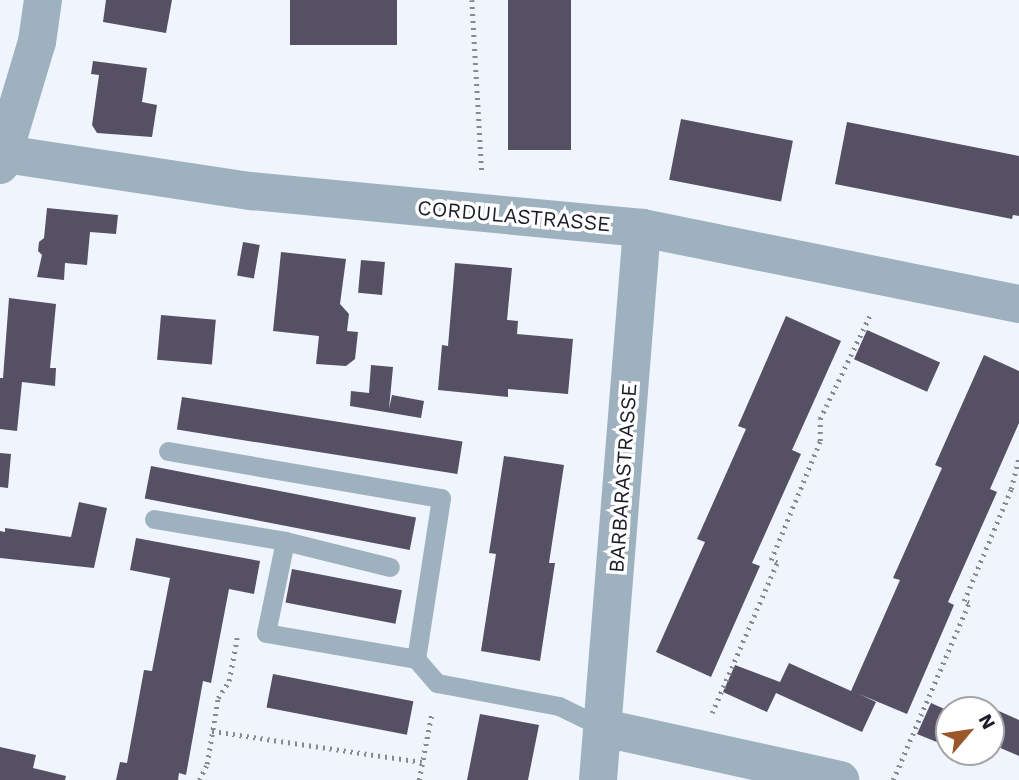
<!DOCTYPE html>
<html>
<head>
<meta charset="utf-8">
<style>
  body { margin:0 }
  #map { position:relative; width:1019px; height:780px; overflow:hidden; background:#f0f4fd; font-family:"Work Sans",sans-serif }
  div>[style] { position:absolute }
  .building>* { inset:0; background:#555064; transform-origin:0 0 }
  .path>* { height:4.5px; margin-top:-2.25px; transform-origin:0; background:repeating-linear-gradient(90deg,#858991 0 2px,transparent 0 7px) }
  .service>* { height:19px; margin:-9.5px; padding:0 9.5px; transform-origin:9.5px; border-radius:9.5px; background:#9eb1bf }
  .minor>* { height:38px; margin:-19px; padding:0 19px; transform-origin:19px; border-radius:19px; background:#9eb1bf }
  .tertiary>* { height:38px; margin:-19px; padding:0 19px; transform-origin:19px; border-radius:19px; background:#9eb1bf }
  span { translate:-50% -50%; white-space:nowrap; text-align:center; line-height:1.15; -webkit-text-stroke:7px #fff; paint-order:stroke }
  .street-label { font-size:21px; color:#1b1e26 }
  .north { position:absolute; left:935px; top:696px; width:70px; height:70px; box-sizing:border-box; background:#fff; border:2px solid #a4a5a8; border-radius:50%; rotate:61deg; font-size:19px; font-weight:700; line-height:28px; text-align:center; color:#1b1e26 }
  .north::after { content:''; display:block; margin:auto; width:24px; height:32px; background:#9b5729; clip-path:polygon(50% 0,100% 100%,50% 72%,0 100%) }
</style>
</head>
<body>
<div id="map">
  <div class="building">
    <div style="clip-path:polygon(106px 0,172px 0,166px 33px,103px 22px)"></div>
    <div style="left:290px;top:0;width:107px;height:45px"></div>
    <div style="left:508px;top:0;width:63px;height:150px"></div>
    <div style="clip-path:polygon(93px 61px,147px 68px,142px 102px,157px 105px,152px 137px,97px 133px,92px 125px,99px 75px,91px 74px)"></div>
    <div style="left:681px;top:119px;width:114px;height:62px;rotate:11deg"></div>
    <div style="clip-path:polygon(847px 122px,1019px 156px,1019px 216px,1013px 215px,1012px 219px,835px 184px)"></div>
    <div style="clip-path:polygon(47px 208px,118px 215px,116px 234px,90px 232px,87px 265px,65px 263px,64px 280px,37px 277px,42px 255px,38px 251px,39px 242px,44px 238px)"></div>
    <div style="left:243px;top:242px;width:17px;height:34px;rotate:10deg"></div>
    <div style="clip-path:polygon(281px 252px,346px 259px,340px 304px,349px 314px,347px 331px,358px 332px,355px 359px,346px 366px,316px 364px,319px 336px,273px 331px)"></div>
    <div style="left:361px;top:260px;width:24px;height:33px;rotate:5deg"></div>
    <div style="clip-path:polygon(455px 263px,512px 268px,507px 320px,518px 321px,517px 334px,573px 339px,568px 394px,508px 389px,508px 397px,438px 390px,442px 345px,448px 346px)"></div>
    <div style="clip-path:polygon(9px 298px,56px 304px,50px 368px,56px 368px,55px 386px,22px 382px,17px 431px,0 429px,0 378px,3px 378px)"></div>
    <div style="left:161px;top:315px;width:55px;height:45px;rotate:5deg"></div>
    <div style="clip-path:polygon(786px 316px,841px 341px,792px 450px,801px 454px,752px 563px,760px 566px,711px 677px,656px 652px,705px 542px,697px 539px,746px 429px,738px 426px)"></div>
    <div style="left:867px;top:330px;width:80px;height:32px;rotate:24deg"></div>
    <div style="clip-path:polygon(984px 355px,1019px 371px,1019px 423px,990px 489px,997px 492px,948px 602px,954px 605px,907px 714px,859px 694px,876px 702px,862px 732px,776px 693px,767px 712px,723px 692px,735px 665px,780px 682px,789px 663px,851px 691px,900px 580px,893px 578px,942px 468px,935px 465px)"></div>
    <div style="clip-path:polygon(371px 365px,393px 367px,389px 409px,392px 395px,424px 401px,421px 418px,350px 406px,351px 391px,369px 393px)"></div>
    <div style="left:182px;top:397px;width:284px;height:33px;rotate:9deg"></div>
    <div style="clip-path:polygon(0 453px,11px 454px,8px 488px,0 487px)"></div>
    <div style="clip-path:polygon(504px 456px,564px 465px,549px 563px,555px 563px,540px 661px,481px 651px,496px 554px,489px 553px)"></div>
    <div style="left:151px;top:466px;width:270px;height:33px;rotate:11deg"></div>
    <div style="clip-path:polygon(79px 502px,107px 508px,94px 568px,0 558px,0 531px,5px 532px,5px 528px,71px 537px)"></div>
    <div style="clip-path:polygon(136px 538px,260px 561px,254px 594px,229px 589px,211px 683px,203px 681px,186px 775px,179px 773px,178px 780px,116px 780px,120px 762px,127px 763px,144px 670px,152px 671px,170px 578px,130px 570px)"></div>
    <div style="left:292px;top:569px;width:112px;height:34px;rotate:11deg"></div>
    <div style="left:273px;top:674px;width:143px;height:34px;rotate:11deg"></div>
    <div style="clip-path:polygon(931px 703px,949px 711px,949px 747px,917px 734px)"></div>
    <div style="clip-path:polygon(983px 704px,1019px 720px,1019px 756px,991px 744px,991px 710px,981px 710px)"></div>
    <div style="clip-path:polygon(480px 714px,539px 725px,528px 780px,467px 780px)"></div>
    <div style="clip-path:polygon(0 747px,36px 755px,33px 768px,66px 776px,65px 780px,0 780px)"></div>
  </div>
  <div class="path">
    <div style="left:472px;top:0;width:174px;rotate:86.7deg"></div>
    <div style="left:712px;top:713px;width:163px;rotate:-66.6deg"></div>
    <div style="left:777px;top:563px;width:7px;rotate:-153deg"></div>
    <div style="left:771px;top:560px;width:129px;rotate:-67.6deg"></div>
    <div style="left:820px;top:441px;width:22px;rotate:-90deg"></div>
    <div style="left:820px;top:419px;width:118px;rotate:-64.3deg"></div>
    <div style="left:212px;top:731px;width:212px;rotate:8.4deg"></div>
    <div style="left:199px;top:780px;width:18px;rotate:-63deg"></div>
    <div style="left:207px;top:764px;width:67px;rotate:-80.5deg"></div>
    <div style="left:218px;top:698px;width:20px;rotate:-57deg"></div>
    <div style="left:229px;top:681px;width:44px;rotate:-79.5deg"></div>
    <div style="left:419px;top:780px;width:69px;rotate:-79.2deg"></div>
    <div style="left:893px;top:780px;width:193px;rotate:-66.8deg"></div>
    <div style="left:969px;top:603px;width:5px;rotate:-158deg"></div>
    <div style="left:964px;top:601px;width:121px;rotate:-67.2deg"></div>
    <div style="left:1011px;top:489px;width:34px;rotate:-76deg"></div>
  </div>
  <div class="service">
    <div style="left:168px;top:451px;width:277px;rotate:9.8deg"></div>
    <div style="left:441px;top:498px;width:163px;rotate:98.8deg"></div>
    <div style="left:154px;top:519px;width:133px;rotate:9.5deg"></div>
    <div style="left:285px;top:541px;width:108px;rotate:13.9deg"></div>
    <div style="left:285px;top:541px;width:94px;rotate:101.7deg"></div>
    <div style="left:266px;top:633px;width:152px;rotate:9.8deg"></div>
    <div style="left:416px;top:659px;width:32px;rotate:49deg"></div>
    <div style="left:437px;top:683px;width:124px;rotate:10.7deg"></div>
    <div style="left:559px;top:706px;width:50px;rotate:26.1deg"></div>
  </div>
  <div class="minor">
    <div style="left:5px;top:154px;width:249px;rotate:8.6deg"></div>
    <div style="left:251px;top:191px;width:393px;rotate:5.4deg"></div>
    <div style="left:642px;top:228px;width:385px;rotate:11.4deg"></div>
    <div style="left:604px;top:728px;width:242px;rotate:12.4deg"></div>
    <div style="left:598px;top:780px;width:554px;rotate:-85.44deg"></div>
  </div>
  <div class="tertiary">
    <div style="left:0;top:165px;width:128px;rotate:-73.3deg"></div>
    <div style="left:37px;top:42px;width:42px;rotate:-81.9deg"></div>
  </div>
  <div class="street-label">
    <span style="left:514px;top:216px;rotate:5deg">CORDULASTRASSE</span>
    <span style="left:623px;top:478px;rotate:-86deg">BARBARASTRASSE</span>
  </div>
  <div class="north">N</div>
</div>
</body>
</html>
